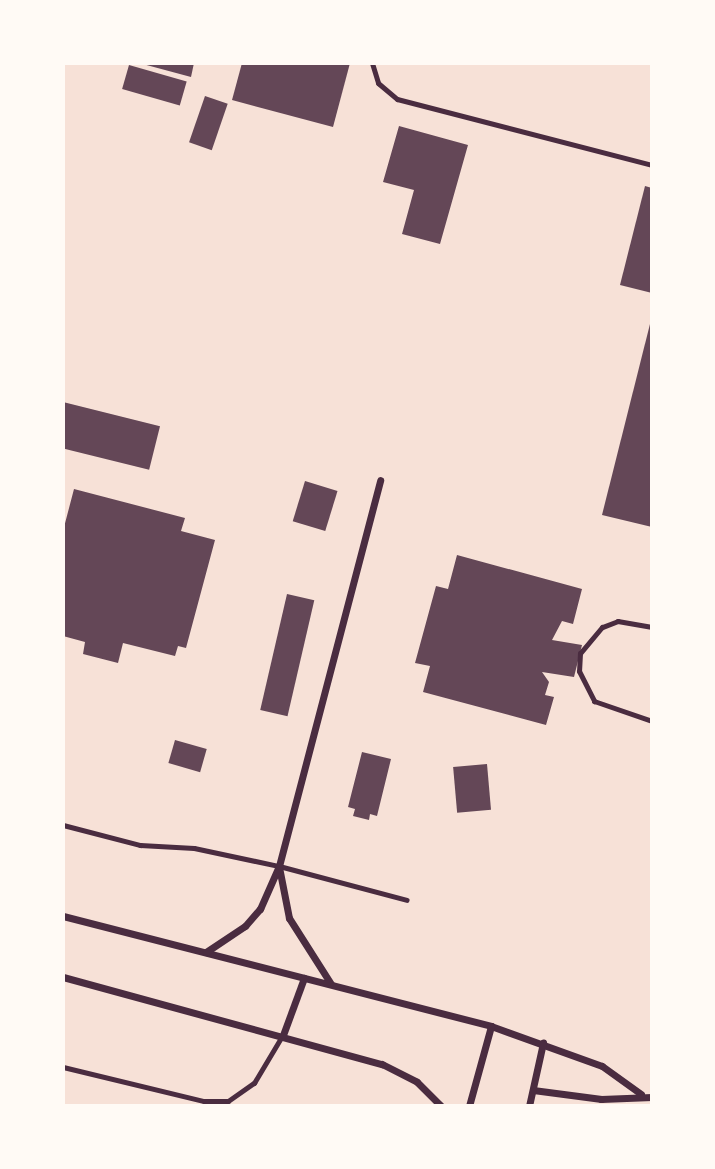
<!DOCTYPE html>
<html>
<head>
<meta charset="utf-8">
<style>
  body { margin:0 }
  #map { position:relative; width:715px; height:1169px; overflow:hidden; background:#f7e1d7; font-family:Signika,sans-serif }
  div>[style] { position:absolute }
  .building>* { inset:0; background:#644757; transform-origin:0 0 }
  .service>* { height:5px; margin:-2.5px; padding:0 2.5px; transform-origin:2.5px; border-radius:2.5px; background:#4a2c40 }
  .minor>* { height:7px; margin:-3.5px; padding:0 3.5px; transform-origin:3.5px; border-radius:3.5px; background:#4a2c40 }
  span { translate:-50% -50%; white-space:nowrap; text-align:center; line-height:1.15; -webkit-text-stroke:5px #fffaf5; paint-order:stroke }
  .frame { position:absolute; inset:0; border:65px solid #fffaf5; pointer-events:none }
</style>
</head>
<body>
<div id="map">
  <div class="building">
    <div style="clip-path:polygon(139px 63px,194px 63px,191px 77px)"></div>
    <div style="clip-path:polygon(242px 63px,350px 63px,333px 127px,232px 100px)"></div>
    <div style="left:129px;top:65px;width:60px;height:25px;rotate:16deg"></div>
    <div style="left:205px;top:96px;width:24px;height:49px;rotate:19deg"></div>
    <div style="clip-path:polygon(399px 126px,468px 145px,440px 244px,402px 234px,414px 190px,383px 182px)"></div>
    <div style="clip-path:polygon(645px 186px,652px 188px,652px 293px,620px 285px)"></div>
    <div style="clip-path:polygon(651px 320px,652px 320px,652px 527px,602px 515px)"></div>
    <div style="left:63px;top:402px;width:100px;height:45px;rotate:14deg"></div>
    <div style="left:305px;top:481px;width:34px;height:42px;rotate:17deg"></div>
    <div style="clip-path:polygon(74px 489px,185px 518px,181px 531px,215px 540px,186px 648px,178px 646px,175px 656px,123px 643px,118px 663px,83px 654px,85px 642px,63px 636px,63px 531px)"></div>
    <div style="clip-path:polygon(457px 555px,582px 589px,573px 624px,562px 621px,552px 640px,582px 645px,574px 677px,542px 672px,549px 682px,545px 695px,554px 697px,546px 725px,423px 692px,430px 666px,415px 663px,436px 586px,448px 589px)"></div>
    <div style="left:287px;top:594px;width:28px;height:119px;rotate:13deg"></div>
    <div style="left:175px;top:740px;width:33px;height:24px;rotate:16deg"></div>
    <div style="clip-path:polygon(362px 752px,391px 759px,377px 816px,370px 814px,369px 820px,353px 816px,355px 809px,348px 807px)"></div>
    <div style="left:487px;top:764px;width:46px;height:34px;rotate:85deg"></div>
  </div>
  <div class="service">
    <div style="left:372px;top:63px;width:21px;rotate:73deg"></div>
    <div style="left:378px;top:83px;width:25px;rotate:40deg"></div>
    <div style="left:397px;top:99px;width:263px;rotate:14.5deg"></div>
    <div style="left:652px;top:627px;width:35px;rotate:-170deg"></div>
    <div style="left:618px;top:621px;width:17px;rotate:159deg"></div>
    <div style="left:602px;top:627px;width:34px;rotate:130deg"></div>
    <div style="left:580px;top:653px;width:18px;rotate:93deg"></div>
    <div style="left:579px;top:671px;width:34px;rotate:63deg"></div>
    <div style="left:594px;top:701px;width:61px;rotate:19deg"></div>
    <div style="left:63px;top:825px;width:80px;rotate:14.6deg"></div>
    <div style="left:140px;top:845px;width:54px;rotate:3.2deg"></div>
    <div style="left:194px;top:848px;width:87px;rotate:12deg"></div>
    <div style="left:279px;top:866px;width:132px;rotate:14.9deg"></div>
    <div style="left:63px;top:1067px;width:145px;rotate:13.6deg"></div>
    <div style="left:204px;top:1101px;width:24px"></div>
    <div style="left:228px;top:1101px;width:32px;rotate:-35deg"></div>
    <div style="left:254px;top:1083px;width:55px;rotate:-59.2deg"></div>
  </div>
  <div class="minor">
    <div style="left:279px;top:867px;width:52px;rotate:78.9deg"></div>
    <div style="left:289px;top:918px;width:78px;rotate:57.5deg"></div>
    <div style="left:63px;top:916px;width:442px;rotate:14.4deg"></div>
    <div style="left:491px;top:1026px;width:118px;rotate:19.8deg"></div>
    <div style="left:602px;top:1066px;width:48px;rotate:35.7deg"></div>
    <div style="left:206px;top:952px;width:47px;rotate:-33.7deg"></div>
    <div style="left:245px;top:926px;width:23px;rotate:-49deg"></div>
    <div style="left:260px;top:909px;width:47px;rotate:-66.2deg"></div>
    <div style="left:279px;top:866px;width:399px;rotate:-75.3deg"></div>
    <div style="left:63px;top:977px;width:331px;rotate:15.3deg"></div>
    <div style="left:382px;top:1064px;width:39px;rotate:27deg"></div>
    <div style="left:417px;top:1082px;width:34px;rotate:45deg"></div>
    <div style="left:283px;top:1035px;width:61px;rotate:-69.8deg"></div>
    <div style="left:533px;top:1090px;width:69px;rotate:7.5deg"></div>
    <div style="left:601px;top:1099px;width:51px;rotate:-2.2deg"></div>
    <div style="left:469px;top:1106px;width:83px;rotate:-74.6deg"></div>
    <div style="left:529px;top:1106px;width:65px;rotate:-77.5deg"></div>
  </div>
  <div class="frame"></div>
</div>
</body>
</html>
